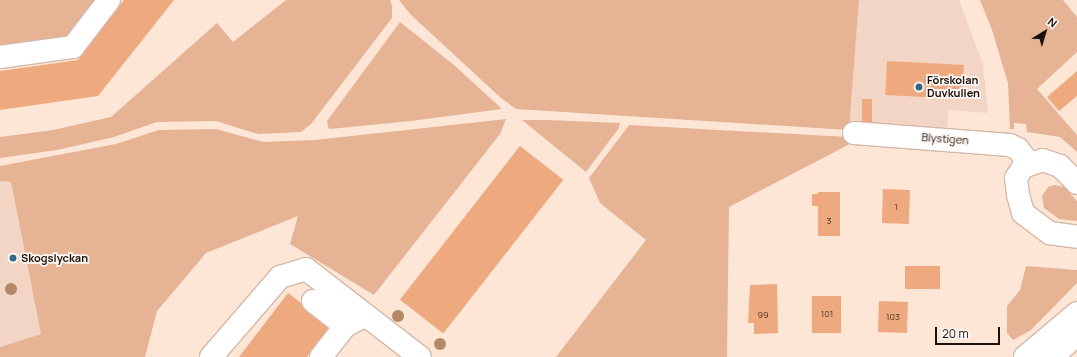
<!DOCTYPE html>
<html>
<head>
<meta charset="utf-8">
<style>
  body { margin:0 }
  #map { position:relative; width:1077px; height:357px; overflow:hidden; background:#fee6d7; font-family:Manrope,sans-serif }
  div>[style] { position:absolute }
  .built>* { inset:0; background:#f2d5c4 }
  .green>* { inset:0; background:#e7b395 }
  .building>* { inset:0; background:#efa97f; transform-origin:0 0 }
  .roads { filter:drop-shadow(1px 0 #d5b8a7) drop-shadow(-1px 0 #d5b8a7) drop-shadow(0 1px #d5b8a7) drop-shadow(0 -1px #d5b8a7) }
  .minor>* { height:22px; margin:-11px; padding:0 11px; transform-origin:11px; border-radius:11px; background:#fff }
  .trees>* { width:12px; height:12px; margin:-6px; border-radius:50%; background:#b48765 }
  .dots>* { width:11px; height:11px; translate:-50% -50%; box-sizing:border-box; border:2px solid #fdf7f3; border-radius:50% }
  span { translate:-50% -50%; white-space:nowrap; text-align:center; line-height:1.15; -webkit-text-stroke:3.5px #fdf7f3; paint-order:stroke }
  .number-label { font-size:9px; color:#503728 }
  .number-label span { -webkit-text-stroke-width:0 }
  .poi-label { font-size:11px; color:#1b110b; font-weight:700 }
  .left { translate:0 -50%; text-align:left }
  .street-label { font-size:11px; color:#1b110b }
  .north { position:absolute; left:1025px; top:12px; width:40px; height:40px; -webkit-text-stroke:3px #fdf7f3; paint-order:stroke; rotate:38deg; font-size:11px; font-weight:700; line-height:16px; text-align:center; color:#1b110b }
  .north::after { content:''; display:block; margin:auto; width:14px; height:18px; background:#1b110b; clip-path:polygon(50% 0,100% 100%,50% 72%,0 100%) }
  .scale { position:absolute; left:935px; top:327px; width:65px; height:18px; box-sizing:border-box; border:2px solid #1b110b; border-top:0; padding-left:5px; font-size:12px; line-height:14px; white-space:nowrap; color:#1b110b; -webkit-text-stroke:3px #fdf7f3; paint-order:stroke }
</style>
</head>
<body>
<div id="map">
  <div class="built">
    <div style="clip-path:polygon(859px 0,959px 0,983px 64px,988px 113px,948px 110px,947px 133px,849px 130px)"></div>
    <div style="clip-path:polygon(0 181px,11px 182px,41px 334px,0 347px)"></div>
  </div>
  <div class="green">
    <div style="clip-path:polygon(0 0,98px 0,70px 38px,0 50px)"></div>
    <div style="clip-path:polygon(286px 0,390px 0,392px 6px,392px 18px,311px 124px,301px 132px,258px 134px,216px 121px,157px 122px,114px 137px,57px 150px,0 158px,0 137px,53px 130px,111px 117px,217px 23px,233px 42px)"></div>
    <div style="clip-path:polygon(399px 0,859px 0,849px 130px,516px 109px,501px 98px,411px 15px)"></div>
    <div style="clip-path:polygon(980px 0,1063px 0,1077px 17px,1077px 52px,1037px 89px,1077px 135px,1077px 152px,1060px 137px,1027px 132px,1026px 124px,1014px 123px,1014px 129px,1010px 129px,1008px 83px,992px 30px)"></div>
    <div style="clip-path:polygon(400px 22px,454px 65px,502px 109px,411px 121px,330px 129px,328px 127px,327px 121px)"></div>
    <div style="clip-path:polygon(506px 119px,500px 134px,374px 295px,290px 244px,298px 216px,206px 253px,157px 311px,145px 357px,0 357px,0 347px,41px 334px,11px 182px,0 181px,0 166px,116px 144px,159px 130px,216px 129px,263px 142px,315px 140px)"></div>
    <div style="clip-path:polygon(522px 120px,547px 120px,620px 123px,619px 128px,586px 172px)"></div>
    <div style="clip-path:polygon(629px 125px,848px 137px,848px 145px,729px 207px,727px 357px,556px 357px,646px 240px,600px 203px,589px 178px)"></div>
    <div style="clip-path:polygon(1054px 185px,1064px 187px,1077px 201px,1077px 221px,1059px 219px,1044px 208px,1042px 196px,1048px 187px)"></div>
    <div style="clip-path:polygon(1026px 266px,1077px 270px,1077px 283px,1031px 330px,1013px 340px,1007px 333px,1007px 306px,1020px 290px)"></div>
  </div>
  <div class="building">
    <div style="clip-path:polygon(124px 0,174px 0,98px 96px,0 110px,0 71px,78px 60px)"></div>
    <div style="left:887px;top:61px;width:77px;height:34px;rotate:3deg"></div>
    <div style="clip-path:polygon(1077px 71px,1077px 96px,1059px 111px,1047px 97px)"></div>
    <div style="left:862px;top:99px;width:10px;height:23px"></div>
    <div style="left:520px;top:146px;width:55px;height:195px;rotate:38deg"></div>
    <div style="left:883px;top:189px;width:27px;height:34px;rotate:2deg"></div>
    <div style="clip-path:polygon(818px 192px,840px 192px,840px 236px,818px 236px,818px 206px,812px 206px,812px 194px,818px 194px)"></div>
    <div style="left:905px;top:266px;width:35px;height:23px"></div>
    <div style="clip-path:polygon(777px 284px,778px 333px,754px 334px,754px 323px,748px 323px,750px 285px)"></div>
    <div style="clip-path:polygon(288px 293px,331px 326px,307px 357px,239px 357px)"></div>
    <div style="left:812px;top:296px;width:29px;height:37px"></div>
    <div style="left:879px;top:301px;width:29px;height:31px;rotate:2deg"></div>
  </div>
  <div class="roads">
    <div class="minor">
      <div style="left:0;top:57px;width:74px;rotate:-7.8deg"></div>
      <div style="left:73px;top:47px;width:59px;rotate:-52.5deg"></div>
      <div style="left:854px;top:133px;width:156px;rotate:4.4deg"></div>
      <div style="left:1010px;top:145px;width:9px;rotate:27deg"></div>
      <div style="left:1018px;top:149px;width:18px;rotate:52deg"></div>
      <div style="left:1077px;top:183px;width:24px;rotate:-135deg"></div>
      <div style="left:1060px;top:166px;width:18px;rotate:-161deg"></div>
      <div style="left:1043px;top:160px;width:21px;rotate:161deg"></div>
      <div style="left:1023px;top:167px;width:13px;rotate:122deg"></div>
      <div style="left:1016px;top:178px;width:17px;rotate:83deg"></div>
      <div style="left:1018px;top:195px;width:19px;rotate:74deg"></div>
      <div style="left:1023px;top:213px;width:34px;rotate:37deg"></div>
      <div style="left:1050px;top:233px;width:27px;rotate:8deg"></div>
      <div style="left:313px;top:301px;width:41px;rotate:38deg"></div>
      <div style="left:211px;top:357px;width:106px;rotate:-49.2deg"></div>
      <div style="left:280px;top:277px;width:27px;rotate:-17deg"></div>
      <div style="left:306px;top:269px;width:144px;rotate:37.7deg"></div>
      <div style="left:321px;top:357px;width:39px;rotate:-52deg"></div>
      <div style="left:345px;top:326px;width:22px;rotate:-27deg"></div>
      <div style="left:1025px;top:357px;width:68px;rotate:-40.2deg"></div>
      <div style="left:1053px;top:357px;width:33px;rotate:-44deg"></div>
    </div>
  </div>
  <div class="trees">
    <div style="left:11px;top:289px"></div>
    <div style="left:398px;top:316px"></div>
    <div style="left:440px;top:344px"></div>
  </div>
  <div class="dots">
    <div style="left:919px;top:87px;background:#326984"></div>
    <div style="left:13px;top:258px;background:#326984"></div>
  </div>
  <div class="number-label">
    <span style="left:896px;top:207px">1</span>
    <span style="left:829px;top:221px">3</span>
    <span style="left:827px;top:314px">101</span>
    <span style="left:763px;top:315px">99</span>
    <span style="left:893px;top:317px">103</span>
  </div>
  <div class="poi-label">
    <span class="left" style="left:927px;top:87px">Förskolan<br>Duvkullen</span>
    <span class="left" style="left:21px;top:258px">Skogslyckan</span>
  </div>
  <div class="street-label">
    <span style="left:945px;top:139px;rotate:4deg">Blystigen</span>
  </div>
  <div class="north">N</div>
  <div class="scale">20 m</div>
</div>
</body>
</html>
